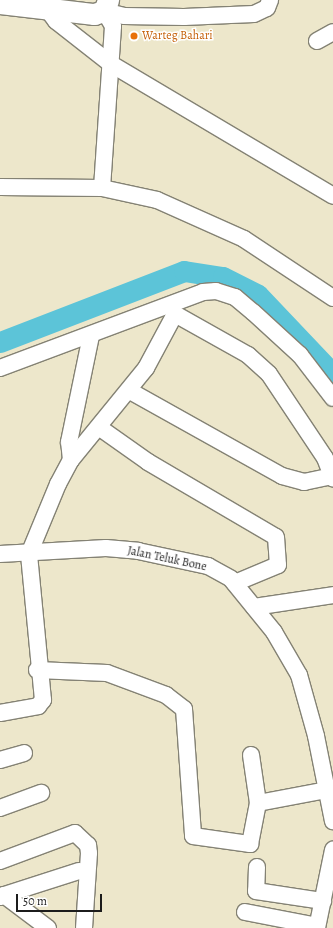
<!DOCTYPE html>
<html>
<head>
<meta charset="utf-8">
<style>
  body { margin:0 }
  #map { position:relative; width:333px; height:928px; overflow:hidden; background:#ede7cb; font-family:Alegreya,serif }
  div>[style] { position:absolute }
  .river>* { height:21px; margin:-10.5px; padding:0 10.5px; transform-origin:10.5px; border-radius:10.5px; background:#5cc4d8 }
  .roads { filter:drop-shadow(1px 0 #848274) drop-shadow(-1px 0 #848274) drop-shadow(0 1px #848274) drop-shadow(0 -1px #848274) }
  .minor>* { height:16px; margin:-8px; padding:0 8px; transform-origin:8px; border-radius:8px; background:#fff }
  .major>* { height:21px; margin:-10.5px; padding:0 10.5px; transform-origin:10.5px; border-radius:10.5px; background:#fff }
  .dots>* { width:11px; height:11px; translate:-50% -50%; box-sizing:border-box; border:2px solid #fff; border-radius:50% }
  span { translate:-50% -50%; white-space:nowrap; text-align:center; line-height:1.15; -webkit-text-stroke:3px #fff; paint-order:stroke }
  .food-label { font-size:12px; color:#c56008 }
  .left { translate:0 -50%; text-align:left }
  .street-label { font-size:12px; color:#1c1c1c }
  .scale { position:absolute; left:16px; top:894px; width:86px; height:18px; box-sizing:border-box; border:2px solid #1c1c1c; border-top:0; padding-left:5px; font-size:12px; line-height:14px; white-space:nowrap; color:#1c1c1c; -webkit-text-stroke:3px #fff; paint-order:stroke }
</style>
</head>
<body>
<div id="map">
  <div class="river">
    <div style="left:0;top:342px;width:197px;rotate:-21.1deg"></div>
    <div style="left:184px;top:271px;width:39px;rotate:9deg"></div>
    <div style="left:223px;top:277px;width:39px;rotate:27deg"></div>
    <div style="left:258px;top:295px;width:109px;rotate:46.5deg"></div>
  </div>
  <div class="roads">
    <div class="minor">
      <div style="left:47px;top:9px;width:15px;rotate:53deg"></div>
      <div style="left:56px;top:21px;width:70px;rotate:38deg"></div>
      <div style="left:111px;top:64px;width:258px;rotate:30.7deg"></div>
      <div style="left:104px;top:11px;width:21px;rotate:14deg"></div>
      <div style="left:124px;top:16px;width:60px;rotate:1deg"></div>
      <div style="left:184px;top:17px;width:70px;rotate:-2.5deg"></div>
      <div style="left:254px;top:14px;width:14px;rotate:-25deg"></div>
      <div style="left:267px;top:8px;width:9px;rotate:-69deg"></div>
      <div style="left:317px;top:41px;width:18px;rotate:-29deg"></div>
      <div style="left:0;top:187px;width:102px;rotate:0.6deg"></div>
      <div style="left:102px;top:188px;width:56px;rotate:12.3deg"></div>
      <div style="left:157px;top:200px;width:95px;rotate:24.1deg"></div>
      <div style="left:244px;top:239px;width:107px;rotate:33.5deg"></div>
      <div style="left:102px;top:188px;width:162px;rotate:-86.1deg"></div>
      <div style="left:113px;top:26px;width:17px;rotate:-121deg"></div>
      <div style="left:175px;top:314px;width:84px;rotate:29.3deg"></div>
      <div style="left:248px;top:355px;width:28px;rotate:42deg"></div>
      <div style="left:269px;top:374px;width:101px;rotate:56.3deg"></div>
      <div style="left:325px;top:458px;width:22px;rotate:69deg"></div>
      <div style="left:0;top:368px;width:217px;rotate:-20.5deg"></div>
      <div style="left:203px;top:292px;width:13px;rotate:-4deg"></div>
      <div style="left:216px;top:291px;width:20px;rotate:18deg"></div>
      <div style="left:235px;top:297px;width:23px;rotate:40deg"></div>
      <div style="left:253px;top:312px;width:64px;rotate:42.5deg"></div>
      <div style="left:300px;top:355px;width:54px;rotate:52.5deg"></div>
      <div style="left:130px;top:391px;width:174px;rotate:29.2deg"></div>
      <div style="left:282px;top:476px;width:23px;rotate:15deg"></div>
      <div style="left:304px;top:482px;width:29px;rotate:-12deg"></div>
      <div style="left:100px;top:428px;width:59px;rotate:35.3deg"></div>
      <div style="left:148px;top:462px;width:148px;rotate:30.4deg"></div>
      <div style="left:276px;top:537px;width:28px;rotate:86deg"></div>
      <div style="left:278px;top:565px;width:47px;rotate:157.3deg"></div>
      <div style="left:71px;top:460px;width:18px;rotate:-96deg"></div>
      <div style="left:69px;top:442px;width:108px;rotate:-78.3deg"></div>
      <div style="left:0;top:554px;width:106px;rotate:-3.2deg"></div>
      <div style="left:106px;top:548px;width:32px;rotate:5deg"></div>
      <div style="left:138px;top:551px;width:72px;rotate:12.1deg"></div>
      <div style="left:208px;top:566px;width:26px;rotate:29deg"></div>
      <div style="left:231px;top:579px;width:68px;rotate:50.9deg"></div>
      <div style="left:274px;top:632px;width:50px;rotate:59.8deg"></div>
      <div style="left:299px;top:675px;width:63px;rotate:74.4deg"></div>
      <div style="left:316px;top:736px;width:87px;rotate:78.7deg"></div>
      <div style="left:254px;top:607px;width:80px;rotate:-8.6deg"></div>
      <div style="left:37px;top:670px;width:70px;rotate:2.5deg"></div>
      <div style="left:107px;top:673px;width:63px;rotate:20.4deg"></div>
      <div style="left:166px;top:695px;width:23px;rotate:38deg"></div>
      <div style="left:184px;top:709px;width:127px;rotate:85.9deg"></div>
      <div style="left:193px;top:836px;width:58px;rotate:8deg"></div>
      <div style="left:250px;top:844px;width:42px;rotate:-79deg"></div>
      <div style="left:258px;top:803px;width:70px;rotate:-10.7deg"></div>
      <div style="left:0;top:713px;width:39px;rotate:-10deg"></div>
      <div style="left:38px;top:706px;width:8px;rotate:-50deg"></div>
      <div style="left:43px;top:700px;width:147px;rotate:-95.5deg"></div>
      <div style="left:29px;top:554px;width:76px;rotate:-67.5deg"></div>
      <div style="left:58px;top:484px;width:27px;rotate:-62deg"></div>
      <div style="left:71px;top:460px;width:119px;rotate:-50.8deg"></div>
      <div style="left:146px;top:368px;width:61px;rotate:-61.8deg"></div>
      <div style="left:175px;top:314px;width:9px;rotate:-117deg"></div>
      <div style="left:251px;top:755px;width:49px;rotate:81.7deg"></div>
      <div style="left:0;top:760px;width:25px;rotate:-16deg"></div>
      <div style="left:0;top:808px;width:44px;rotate:-20.1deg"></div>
      <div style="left:0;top:861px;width:80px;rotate:-20.5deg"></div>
      <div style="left:75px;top:833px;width:18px;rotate:43deg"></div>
      <div style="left:88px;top:845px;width:8px;rotate:83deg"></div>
      <div style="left:89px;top:853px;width:75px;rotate:93.8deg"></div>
      <div style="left:257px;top:867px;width:24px;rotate:92deg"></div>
      <div style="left:256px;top:891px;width:68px;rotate:8.5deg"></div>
      <div style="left:4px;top:895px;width:79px;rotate:-17.7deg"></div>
      <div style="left:0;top:897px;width:4px;rotate:-27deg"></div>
      <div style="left:4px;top:895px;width:55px;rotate:36.9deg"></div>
      <div style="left:245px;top:912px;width:73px;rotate:11deg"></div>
      <div style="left:317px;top:928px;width:80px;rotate:-78.4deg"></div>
    </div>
    <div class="major">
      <div style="left:0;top:3px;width:95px;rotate:6.7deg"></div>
      <div style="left:94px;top:14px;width:10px;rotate:-17deg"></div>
      <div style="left:104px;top:11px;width:12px;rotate:-70deg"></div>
    </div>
  </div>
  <div class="dots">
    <div style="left:134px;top:36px;background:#e8710a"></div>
  </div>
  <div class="food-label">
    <span class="left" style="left:142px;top:36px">Warteg Bahari</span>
  </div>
  <div class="street-label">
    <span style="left:167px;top:559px;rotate:12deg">Jalan Teluk Bone</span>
  </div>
  <div class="scale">50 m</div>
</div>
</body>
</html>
